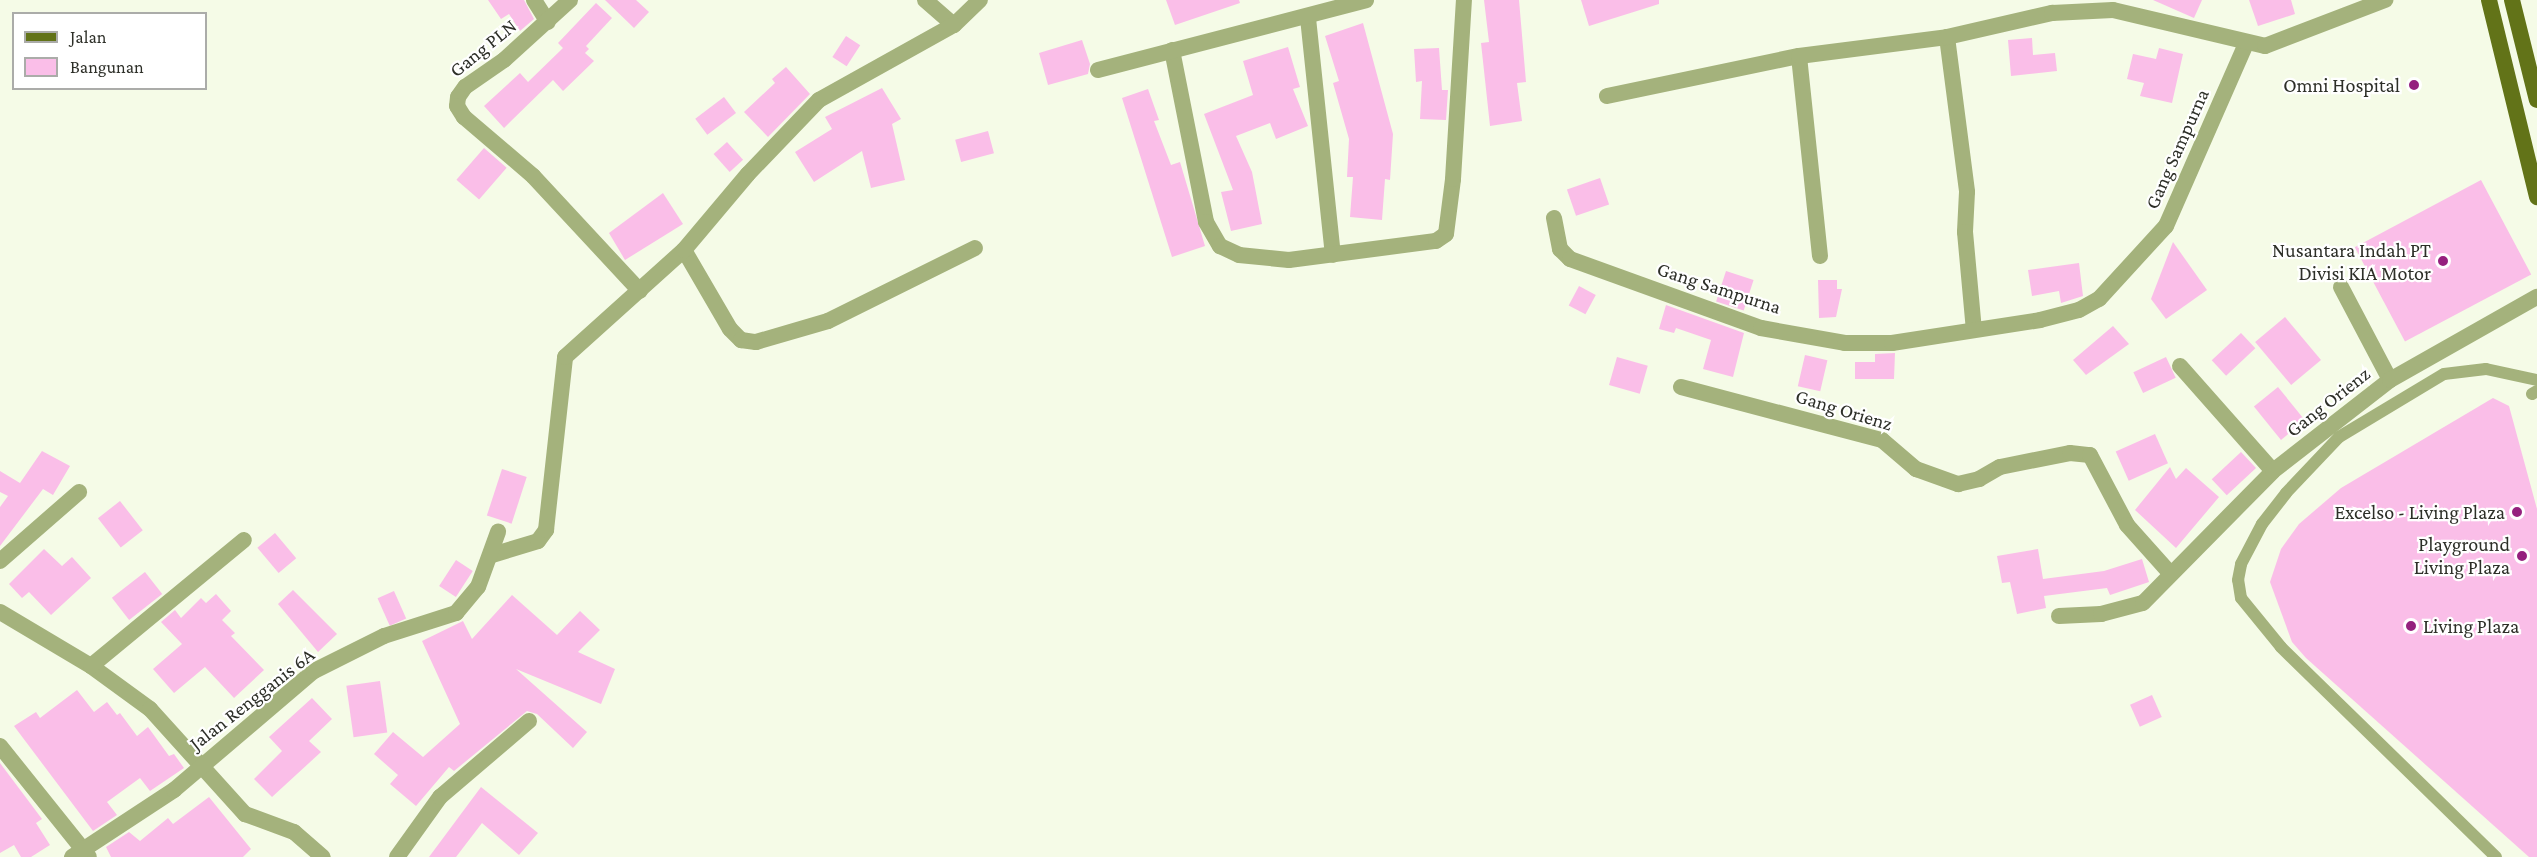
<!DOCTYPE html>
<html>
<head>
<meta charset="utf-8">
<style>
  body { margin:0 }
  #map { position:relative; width:2537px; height:857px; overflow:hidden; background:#f5fbe7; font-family:"Crimson Pro",serif }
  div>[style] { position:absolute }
  .building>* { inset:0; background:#fabee8; transform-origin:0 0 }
  .service>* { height:12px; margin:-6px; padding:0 6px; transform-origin:6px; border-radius:6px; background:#a4b27c }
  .minor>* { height:16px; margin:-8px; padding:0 8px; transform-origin:8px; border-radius:8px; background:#a4b27c }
  .primary>* { height:16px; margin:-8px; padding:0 8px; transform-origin:8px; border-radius:8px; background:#627318 }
  .dots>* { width:16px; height:16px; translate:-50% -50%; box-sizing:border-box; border:3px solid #fff; border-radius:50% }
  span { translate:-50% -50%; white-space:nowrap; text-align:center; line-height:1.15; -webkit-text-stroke:4.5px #fff; paint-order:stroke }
  .street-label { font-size:20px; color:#2d2f28 }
  .poi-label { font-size:20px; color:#2d2f28 }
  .right { translate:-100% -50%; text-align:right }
  .left { translate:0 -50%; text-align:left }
  .legend { position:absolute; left:12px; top:12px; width:195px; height:78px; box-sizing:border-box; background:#fff; border:2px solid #abaca9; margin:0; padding:8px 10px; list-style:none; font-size:18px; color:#2d2f28 }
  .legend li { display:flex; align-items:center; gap:12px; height:30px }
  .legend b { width:30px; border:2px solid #abaca9 }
</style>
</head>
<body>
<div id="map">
  <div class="building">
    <div style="clip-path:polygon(488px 0,524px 0,534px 19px,520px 31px,509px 14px,501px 19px)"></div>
    <div style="clip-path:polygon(605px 0,636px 0,649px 12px,634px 28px)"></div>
    <div style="clip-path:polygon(1166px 0,1239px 0,1240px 3px,1175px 25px)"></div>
    <div style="clip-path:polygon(1484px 0,1519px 0,1526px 82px,1517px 83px,1522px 121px,1490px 126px,1481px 43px,1489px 42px)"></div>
    <div style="clip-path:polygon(1581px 0,1659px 0,1659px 4px,1589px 26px)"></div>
    <div style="clip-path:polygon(2153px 0,2202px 0,2194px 18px)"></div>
    <div style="clip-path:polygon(2249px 0,2291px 0,2295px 14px,2258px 26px)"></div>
    <div style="clip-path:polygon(596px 3px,612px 18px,586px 46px,589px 49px,585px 53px,594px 61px,563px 91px,553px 80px,504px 128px,484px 106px,520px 73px,528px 82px,563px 48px,558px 43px)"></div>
    <div style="clip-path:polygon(1363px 23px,1393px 134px,1390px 180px,1385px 179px,1382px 220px,1350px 217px,1353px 177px,1347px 177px,1349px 139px,1333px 83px,1339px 81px,1325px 36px)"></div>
    <div style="left:846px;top:36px;width:17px;height:25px;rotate:33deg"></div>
    <div style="clip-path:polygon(2032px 38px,2033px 55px,2055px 53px,2057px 71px,2011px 76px,2008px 40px)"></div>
    <div style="clip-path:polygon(1082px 40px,1090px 64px,1088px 74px,1048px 85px,1039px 53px)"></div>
    <div style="clip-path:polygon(1288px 47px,1300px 87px,1293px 89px,1308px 126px,1276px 139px,1270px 123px,1236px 136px,1252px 172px,1262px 224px,1231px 231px,1221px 192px,1233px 190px,1204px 114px,1253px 95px,1243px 61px)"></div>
    <div style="clip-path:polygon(1439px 48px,1442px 90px,1448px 90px,1446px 120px,1420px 119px,1422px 81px,1416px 82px,1414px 49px)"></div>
    <div style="clip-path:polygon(2159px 48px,2183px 54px,2172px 103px,2140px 96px,2144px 83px,2127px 79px,2133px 54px,2156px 59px)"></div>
    <div style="clip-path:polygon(786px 67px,810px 94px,768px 137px,744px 112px,775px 83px,772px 79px)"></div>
    <div style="clip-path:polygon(882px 88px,901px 119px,892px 124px,905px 180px,871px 188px,862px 151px,814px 182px,795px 152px,832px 129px,825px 117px)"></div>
    <div style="clip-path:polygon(1148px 89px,1159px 120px,1154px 121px,1171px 165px,1180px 162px,1205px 246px,1172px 257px,1122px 98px)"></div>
    <div style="left:724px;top:97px;width:20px;height:36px;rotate:53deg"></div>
    <div style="left:988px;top:131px;width:23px;height:34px;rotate:75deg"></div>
    <div style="left:727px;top:142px;width:24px;height:18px;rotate:48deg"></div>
    <div style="left:484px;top:148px;width:30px;height:42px;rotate:41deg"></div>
    <div style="left:1600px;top:178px;width:28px;height:35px;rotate:71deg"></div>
    <div style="left:2481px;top:180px;width:107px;height:143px;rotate:62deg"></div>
    <div style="clip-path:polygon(663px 193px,683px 224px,625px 260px,609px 233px)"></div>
    <div style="clip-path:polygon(2173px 242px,2207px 290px,2166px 319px,2151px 299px)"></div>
    <div style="clip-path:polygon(2079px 263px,2083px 296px,2061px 303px,2059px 291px,2032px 296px,2028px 270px)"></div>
    <div style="left:1726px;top:271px;width:29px;height:32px;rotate:18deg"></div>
    <div style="clip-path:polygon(1818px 280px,1837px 280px,1837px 289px,1842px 289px,1836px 317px,1819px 318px)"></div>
    <div style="left:1579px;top:286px;width:19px;height:22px;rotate:28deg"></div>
    <div style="clip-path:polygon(1666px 305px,1744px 333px,1733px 377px,1703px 369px,1711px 340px,1676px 328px,1674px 333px,1659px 329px)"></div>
    <div style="left:2285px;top:317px;width:56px;height:39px;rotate:50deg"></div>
    <div style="clip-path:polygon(2113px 326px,2129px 344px,2086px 375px,2073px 360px)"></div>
    <div style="left:2241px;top:333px;width:21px;height:40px;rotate:47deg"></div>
    <div style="clip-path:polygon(1895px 353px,1894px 379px,1855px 379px,1855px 362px,1875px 362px,1875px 354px)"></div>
    <div style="left:1805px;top:355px;width:23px;height:32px;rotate:13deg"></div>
    <div style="left:1617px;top:357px;width:32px;height:29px;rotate:16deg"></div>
    <div style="left:2166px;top:357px;width:23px;height:36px;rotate:65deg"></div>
    <div style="left:2278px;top:387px;width:43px;height:31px;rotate:51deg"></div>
    <div style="clip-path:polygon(2493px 398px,2509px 406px,2537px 509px,2537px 857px,2529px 857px,2306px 658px,2292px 642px,2270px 582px,2281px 549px,2299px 524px,2341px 488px)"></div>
    <div style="left:2155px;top:434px;width:32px;height:43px;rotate:66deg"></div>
    <div style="clip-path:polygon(42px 451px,70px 466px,53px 495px,43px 489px,0 546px,0 507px,8px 496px,0 492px,0 471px,20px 483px)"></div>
    <div style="left:2241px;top:452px;width:22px;height:40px;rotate:47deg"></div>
    <div style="clip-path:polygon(2170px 467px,2176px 479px,2186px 468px,2219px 497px,2176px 548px,2135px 510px)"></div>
    <div style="left:502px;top:469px;width:26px;height:49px;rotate:18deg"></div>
    <div style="left:120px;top:501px;width:37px;height:28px;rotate:52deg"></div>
    <div style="left:275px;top:533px;width:33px;height:23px;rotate:50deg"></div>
    <div style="clip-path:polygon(44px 549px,62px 566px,72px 557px,91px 578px,51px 615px,29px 592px,22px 598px,9px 584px)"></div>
    <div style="clip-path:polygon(2038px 549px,2043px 579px,2104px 571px,2142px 559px,2149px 582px,2110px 595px,2107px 588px,2044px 596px,2046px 608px,2017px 614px,2010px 582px,2002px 583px,1997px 556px)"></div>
    <div style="left:456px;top:560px;width:20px;height:31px;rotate:33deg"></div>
    <div style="left:145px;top:572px;width:28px;height:42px;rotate:52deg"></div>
    <div style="clip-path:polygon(293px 590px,337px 634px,318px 652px,278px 604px)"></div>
    <div style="left:394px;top:591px;width:30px;height:18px;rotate:66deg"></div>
    <div style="clip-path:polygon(216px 594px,231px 611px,222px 620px,235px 633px,231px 636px,264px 670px,234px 698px,205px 667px,174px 693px,153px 669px,182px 644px,161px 622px,175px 610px,181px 618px,201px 598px,206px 603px)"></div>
    <div style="clip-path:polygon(512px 595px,557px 635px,580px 611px,600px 630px,578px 652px,615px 669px,601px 704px,516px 669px,587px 732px,573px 748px,537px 714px,527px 711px,454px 771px,449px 767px,416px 806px,390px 784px,398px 775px,374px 754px,393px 732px,423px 757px,460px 724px,422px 641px,463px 621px,472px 639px)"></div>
    <div style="left:380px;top:681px;width:52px;height:34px;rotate:82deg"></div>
    <div style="clip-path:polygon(77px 690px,94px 712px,107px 702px,117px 715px,120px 713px,137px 736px,148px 727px,169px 756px,174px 754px,184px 768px,150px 791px,140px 778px,107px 802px,117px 815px,93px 831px,14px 726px,36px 712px,40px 718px)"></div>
    <div style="left:2152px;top:695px;width:24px;height:24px;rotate:66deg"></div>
    <div style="clip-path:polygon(312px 698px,332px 719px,309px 741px,321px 752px,272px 797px,254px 779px,282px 751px,269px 737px)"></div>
    <div style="clip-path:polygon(0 763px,42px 819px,36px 823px,50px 845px,31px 857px,21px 857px,14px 845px,0 853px)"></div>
    <div style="clip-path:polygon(481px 787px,538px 833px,519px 855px,482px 823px,456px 857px,429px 857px)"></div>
    <div style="clip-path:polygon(209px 797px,251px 849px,243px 857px,111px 857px,106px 847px,129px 832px,140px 841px,168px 818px,173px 824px)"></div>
  </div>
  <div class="service">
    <div style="left:2532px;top:394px;width:6px;rotate:-31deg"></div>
    <div style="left:2496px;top:857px;width:301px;rotate:-135.7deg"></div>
    <div style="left:2281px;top:647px;width:63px;rotate:-129.2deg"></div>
    <div style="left:2241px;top:598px;width:18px;rotate:-99deg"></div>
    <div style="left:2238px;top:580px;width:16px;rotate:-79deg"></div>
    <div style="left:2241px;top:564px;width:45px;rotate:-62.3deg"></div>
    <div style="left:2262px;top:524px;width:39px;rotate:-52deg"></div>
    <div style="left:2286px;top:493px;width:77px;rotate:-46.6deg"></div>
    <div style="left:2339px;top:437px;width:122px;rotate:-31deg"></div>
    <div style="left:2444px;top:374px;width:42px;rotate:-6.8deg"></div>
    <div style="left:2486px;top:369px;width:52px;rotate:12.2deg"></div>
  </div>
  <div class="minor">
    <div style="left:534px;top:0;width:26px;rotate:58deg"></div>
    <div style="left:570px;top:0;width:89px;rotate:137.7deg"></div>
    <div style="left:504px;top:60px;width:47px;rotate:145.3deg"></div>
    <div style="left:465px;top:87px;width:12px;rotate:125deg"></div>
    <div style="left:458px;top:97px;width:9px;rotate:96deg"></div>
    <div style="left:457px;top:106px;width:13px;rotate:58deg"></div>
    <div style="left:464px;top:117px;width:91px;rotate:40.5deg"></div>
    <div style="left:533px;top:176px;width:157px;rotate:47.1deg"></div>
    <div style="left:925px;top:0;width:38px;rotate:41deg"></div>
    <div style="left:954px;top:25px;width:36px;rotate:-44deg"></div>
    <div style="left:1308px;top:18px;width:238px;rotate:84deg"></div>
    <div style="left:1947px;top:37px;width:156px;rotate:82.6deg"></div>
    <div style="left:1967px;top:192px;width:40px;rotate:92.9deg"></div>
    <div style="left:1965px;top:232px;width:98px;rotate:84.8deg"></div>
    <div style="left:1172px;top:50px;width:175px;rotate:78.8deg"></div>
    <div style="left:1206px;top:222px;width:28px;rotate:60deg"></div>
    <div style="left:1220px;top:246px;width:21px;rotate:25deg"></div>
    <div style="left:1239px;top:255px;width:50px;rotate:5.7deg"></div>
    <div style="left:1289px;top:260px;width:148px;rotate:-7.4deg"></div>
    <div style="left:1436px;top:241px;width:12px;rotate:-35deg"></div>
    <div style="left:1446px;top:234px;width:55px;rotate:-82.7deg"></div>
    <div style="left:1453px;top:179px;width:179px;rotate:-86.5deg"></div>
    <div style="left:1098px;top:70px;width:277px;rotate:-14.6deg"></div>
    <div style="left:1607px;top:96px;width:196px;rotate:-11.8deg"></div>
    <div style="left:1554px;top:218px;width:32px;rotate:79deg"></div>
    <div style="left:1560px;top:249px;width:14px;rotate:45deg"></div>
    <div style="left:1570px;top:259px;width:203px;rotate:19.9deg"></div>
    <div style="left:1761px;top:328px;width:85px;rotate:10.1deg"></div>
    <div style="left:1845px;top:343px;width:47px"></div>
    <div style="left:1892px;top:343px;width:150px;rotate:-8.8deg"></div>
    <div style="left:2040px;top:320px;width:40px;rotate:-14.4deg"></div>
    <div style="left:2079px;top:310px;width:23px;rotate:-29deg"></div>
    <div style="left:2099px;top:299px;width:99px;rotate:-47.5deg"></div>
    <div style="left:2166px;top:226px;width:199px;rotate:-66.3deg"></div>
    <div style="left:684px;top:250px;width:91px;rotate:59.8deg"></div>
    <div style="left:730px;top:329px;width:16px;rotate:45deg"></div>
    <div style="left:741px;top:340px;width:15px;rotate:8deg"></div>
    <div style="left:756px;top:342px;width:75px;rotate:-16.3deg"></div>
    <div style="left:828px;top:321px;width:164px;rotate:-26.4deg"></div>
    <div style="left:1820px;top:256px;width:201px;rotate:-96deg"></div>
    <div style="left:1799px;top:56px;width:149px;rotate:-7.3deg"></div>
    <div style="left:1947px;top:37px;width:108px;rotate:-12.9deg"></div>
    <div style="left:2052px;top:13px;width:61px;rotate:-2.8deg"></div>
    <div style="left:2113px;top:10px;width:156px;rotate:13.3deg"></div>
    <div style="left:2265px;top:46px;width:129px;rotate:-21deg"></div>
    <div style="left:2341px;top:287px;width:105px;rotate:62.2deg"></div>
    <div style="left:2180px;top:366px;width:140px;rotate:48.5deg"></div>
    <div style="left:1681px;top:387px;width:208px;rotate:14.8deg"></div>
    <div style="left:1882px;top:440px;width:45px;rotate:40.5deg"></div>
    <div style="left:1916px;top:469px;width:45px;rotate:19.7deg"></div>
    <div style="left:1958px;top:484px;width:22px;rotate:-13deg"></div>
    <div style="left:1979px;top:479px;width:24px;rotate:-30deg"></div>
    <div style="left:2000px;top:467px;width:71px;rotate:-11.3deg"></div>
    <div style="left:2070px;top:453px;width:20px;rotate:6deg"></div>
    <div style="left:2090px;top:455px;width:79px;rotate:62.1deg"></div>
    <div style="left:2127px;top:525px;width:63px;rotate:48.2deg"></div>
    <div style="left:492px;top:555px;width:48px;rotate:-16.9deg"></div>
    <div style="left:538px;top:541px;width:14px;rotate:-54deg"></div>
    <div style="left:546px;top:530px;width:174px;rotate:-83.7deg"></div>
    <div style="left:565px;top:357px;width:160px;rotate:-42deg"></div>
    <div style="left:684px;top:250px;width:99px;rotate:-49.9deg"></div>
    <div style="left:748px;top:174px;width:103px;rotate:-46.2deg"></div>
    <div style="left:819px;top:100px;width:154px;rotate:-29.1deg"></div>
    <div style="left:0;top:561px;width:105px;rotate:-41.1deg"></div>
    <div style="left:0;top:612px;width:106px;rotate:30.7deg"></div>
    <div style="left:91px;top:666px;width:73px;rotate:36.1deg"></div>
    <div style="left:150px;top:709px;width:142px;rotate:47.9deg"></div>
    <div style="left:245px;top:814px;width:52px;rotate:20.2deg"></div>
    <div style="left:294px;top:832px;width:38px;rotate:41deg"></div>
    <div style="left:2059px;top:616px;width:42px;rotate:-2.7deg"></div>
    <div style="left:2101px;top:614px;width:43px;rotate:-14.7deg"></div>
    <div style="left:2143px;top:603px;width:185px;rotate:-45.4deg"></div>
    <div style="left:2273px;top:471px;width:148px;rotate:-37.9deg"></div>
    <div style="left:2390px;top:380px;width:169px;rotate:-29.5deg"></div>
    <div style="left:91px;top:666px;width:198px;rotate:-39.5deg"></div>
    <div style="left:0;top:746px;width:142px;rotate:51.3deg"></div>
    <div style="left:72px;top:857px;width:122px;rotate:-33.3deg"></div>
    <div style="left:174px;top:790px;width:184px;rotate:-40.4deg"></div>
    <div style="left:314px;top:671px;width:78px;rotate:-26.6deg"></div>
    <div style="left:384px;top:636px;width:76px;rotate:-17.7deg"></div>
    <div style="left:456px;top:613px;width:34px;rotate:-50deg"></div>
    <div style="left:478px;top:587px;width:59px;rotate:-70deg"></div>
    <div style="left:397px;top:857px;width:74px;rotate:-54.4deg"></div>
    <div style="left:440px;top:797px;width:117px;rotate:-40.5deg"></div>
  </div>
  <div class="primary">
    <div style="left:2489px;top:0;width:203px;rotate:76.3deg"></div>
    <div style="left:2512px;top:0;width:103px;rotate:76deg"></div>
  </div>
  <div class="dots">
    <div style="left:2414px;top:85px;background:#95207e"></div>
    <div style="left:2443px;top:261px;background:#95207e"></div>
    <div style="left:2517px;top:512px;background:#95207e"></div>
    <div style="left:2522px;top:556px;background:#95207e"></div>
    <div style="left:2411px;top:626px;background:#95207e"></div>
  </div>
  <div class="street-label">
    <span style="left:483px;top:48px;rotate:-39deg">Gang PLN</span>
    <span style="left:2177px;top:149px;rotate:-66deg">Gang Sampurna</span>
    <span style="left:1719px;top:288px;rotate:18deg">Gang Sampurna</span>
    <span style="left:2328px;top:402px;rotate:-38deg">Gang Orienz</span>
    <span style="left:1844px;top:410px;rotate:17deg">Gang Orienz</span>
    <span style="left:252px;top:699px;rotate:-38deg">Jalan Rengganis 6A</span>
  </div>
  <div class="poi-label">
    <span class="right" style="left:2400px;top:85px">Omni Hospital</span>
    <span class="right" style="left:2431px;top:262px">Nusantara Indah PT<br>Divisi KIA Motor</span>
    <span class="right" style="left:2505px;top:512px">Excelso - Living Plaza</span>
    <span class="right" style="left:2510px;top:556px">Playground<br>Living Plaza</span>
    <span class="left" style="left:2423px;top:626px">Living Plaza</span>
  </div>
  <ul class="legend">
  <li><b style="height:8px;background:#627318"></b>Jalan</li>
  <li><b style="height:16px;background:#fabee8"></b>Bangunan</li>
  </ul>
</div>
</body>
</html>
